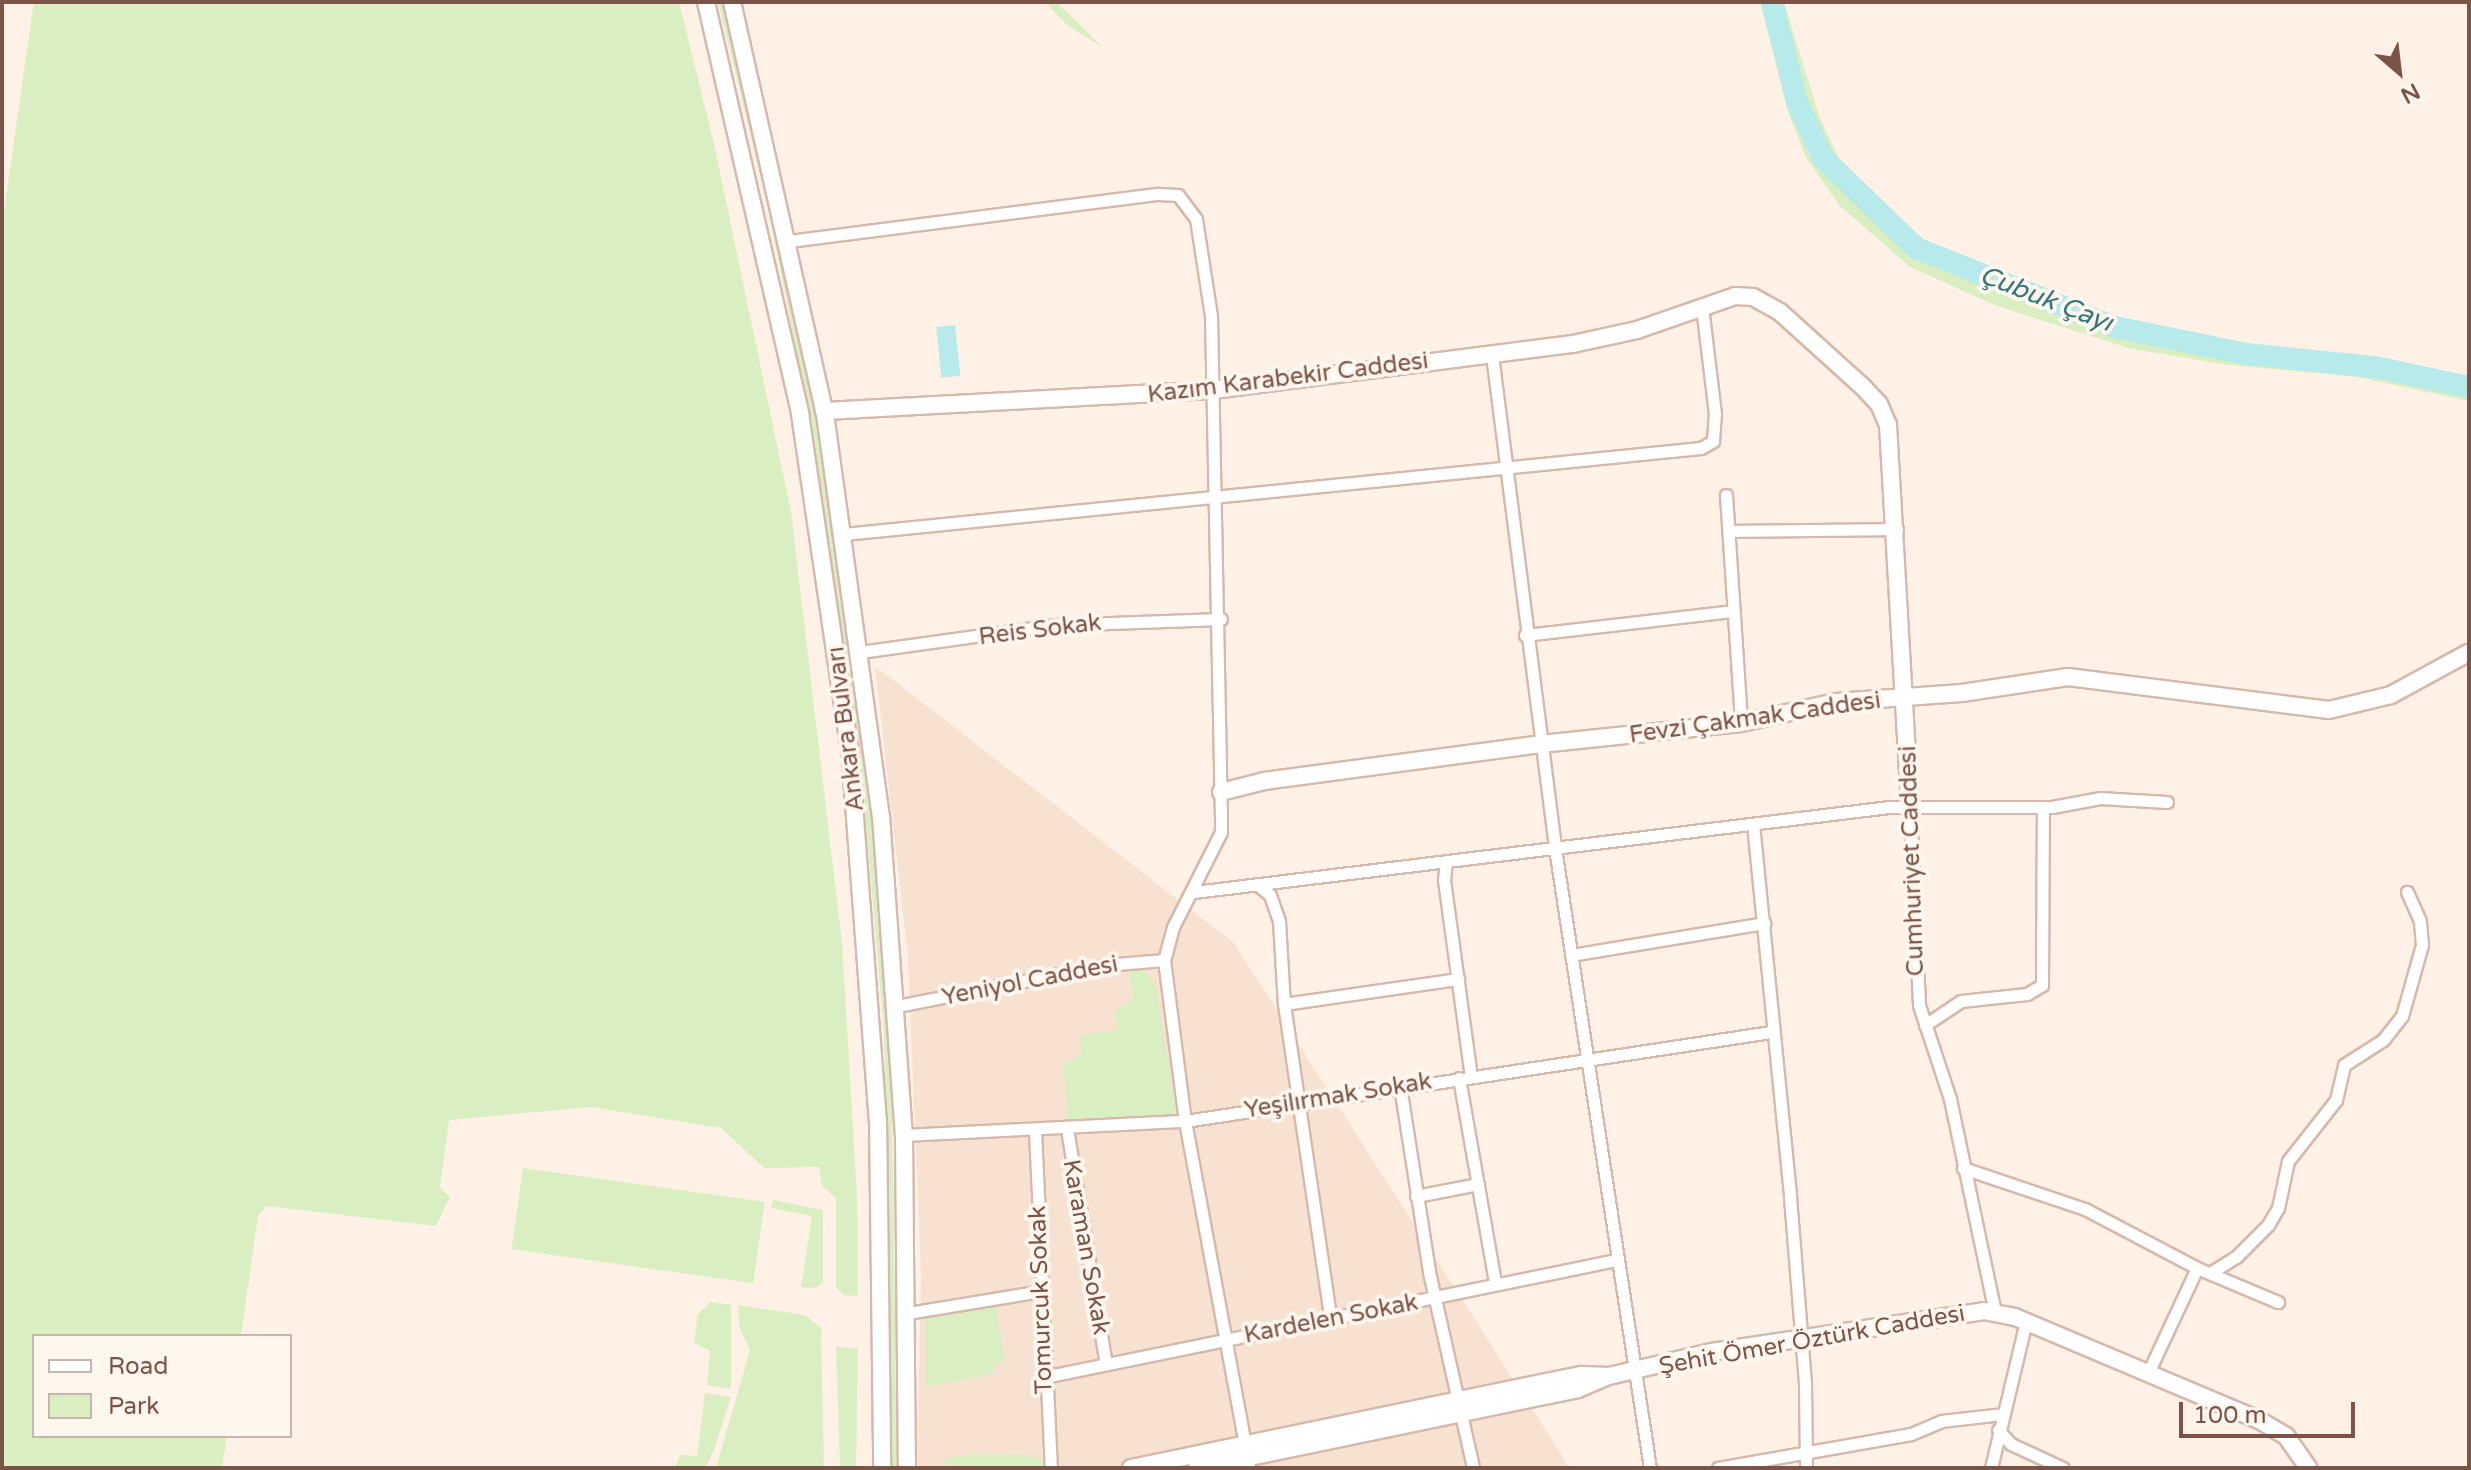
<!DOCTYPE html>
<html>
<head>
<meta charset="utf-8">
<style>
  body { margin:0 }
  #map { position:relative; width:2471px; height:1470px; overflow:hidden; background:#fff1e5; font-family:"Varela Round",sans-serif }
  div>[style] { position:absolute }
  .residential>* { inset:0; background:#f7e2d2 }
  .green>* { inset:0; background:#d9eec1; transform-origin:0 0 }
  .water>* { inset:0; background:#b7eaeb; transform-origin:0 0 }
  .river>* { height:22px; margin:-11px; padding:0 11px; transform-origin:11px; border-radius:11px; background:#b7eaeb }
  .roads { filter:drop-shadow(2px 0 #d5b9ac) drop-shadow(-2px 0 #d5b9ac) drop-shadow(0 2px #d5b9ac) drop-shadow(0 -2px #d5b9ac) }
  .street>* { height:11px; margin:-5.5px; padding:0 5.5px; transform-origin:5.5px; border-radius:5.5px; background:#fff }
  .secondary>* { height:16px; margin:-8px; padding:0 8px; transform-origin:8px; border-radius:8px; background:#fff }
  span { translate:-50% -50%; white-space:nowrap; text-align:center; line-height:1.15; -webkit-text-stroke:8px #fff6ed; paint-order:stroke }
  .street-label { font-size:24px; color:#7b5347 }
  .water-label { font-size:26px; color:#35777a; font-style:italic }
  .frame { position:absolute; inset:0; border:4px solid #7b5347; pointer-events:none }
  .legend { position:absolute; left:32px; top:1334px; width:260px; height:104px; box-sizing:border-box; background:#fff6ed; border:2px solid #cab5ab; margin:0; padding:10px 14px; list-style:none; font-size:24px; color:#7b5347 }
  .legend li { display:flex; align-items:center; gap:16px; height:40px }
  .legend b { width:40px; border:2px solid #cab5ab }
  .north { position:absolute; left:2359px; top:32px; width:80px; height:80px; -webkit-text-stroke:6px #fff6ed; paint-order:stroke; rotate:152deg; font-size:22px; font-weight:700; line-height:32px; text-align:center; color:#7b5347 }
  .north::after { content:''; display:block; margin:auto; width:28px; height:36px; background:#7b5347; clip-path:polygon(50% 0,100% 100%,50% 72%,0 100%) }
  .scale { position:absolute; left:2179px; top:1402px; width:176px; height:36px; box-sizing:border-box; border:4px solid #7b5347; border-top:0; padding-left:10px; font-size:24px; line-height:28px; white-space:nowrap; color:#7b5347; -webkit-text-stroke:6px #fff6ed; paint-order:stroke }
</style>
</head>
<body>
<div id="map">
  <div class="residential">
    <div style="clip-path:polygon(875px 666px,1234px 943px,1570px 1468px,917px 1468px,921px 1277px,908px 958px)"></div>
  </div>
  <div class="green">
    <div style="clip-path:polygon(34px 2px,679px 2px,714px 144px,791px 512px,842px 943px,857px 1197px,858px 1296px,844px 1295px,836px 1287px,836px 1198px,822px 1186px,819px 1167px,764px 1168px,721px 1128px,591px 1107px,449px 1120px,440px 1187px,450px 1197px,436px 1226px,266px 1206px,258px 1216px,241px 1336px,34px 1336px,34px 1436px,227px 1436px,222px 1468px,2px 1468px,2px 225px)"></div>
    <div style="clip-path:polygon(718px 2px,724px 2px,729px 20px,815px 414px,871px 804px,892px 1109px,897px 1468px,891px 1468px,884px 1032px,860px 755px,813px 434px,767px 203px)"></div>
    <div style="clip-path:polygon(1045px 2px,1057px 2px,1103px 48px,1067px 25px)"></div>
    <div style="clip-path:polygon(1760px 2px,1784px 2px,1819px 116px,1841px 163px,1885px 210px,1936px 248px,2062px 301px,2140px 327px,2301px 352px,2351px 353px,2469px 378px,2469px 401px,2357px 377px,2221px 364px,2129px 348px,1997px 306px,1910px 267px,1840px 206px,1806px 158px,1789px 115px)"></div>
    <div style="clip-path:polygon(1133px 966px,1145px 971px,1156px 987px,1176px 1113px,1064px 1121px,1068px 1112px,1063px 1066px,1081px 1054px,1080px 1036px,1118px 1029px,1115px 1011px,1134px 998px,1129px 971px,1068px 981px,1067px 977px)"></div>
    <div style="left:523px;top:1168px;width:244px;height:82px;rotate:8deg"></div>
    <div style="clip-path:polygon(773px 1200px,823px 1210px,823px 1283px,815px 1288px,801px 1287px,812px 1216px,771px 1208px)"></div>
    <div style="clip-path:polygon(710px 1302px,731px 1305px,731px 1389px,707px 1385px,710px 1351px,694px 1343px,698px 1314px)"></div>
    <div style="clip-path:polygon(996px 1304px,1005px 1361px,994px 1364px,996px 1373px,926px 1387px,925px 1319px)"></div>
    <div style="clip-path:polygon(738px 1305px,805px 1315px,821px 1328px,824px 1468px,716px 1468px,750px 1350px,739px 1327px)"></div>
    <div style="clip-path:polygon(836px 1347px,858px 1348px,856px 1468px,840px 1468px)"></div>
    <div style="clip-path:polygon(705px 1393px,731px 1397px,714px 1450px,705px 1468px,675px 1468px,680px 1455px,697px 1456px)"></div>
    <div style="clip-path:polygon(971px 1454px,1023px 1455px,1040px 1458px,1047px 1468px,944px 1465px,947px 1459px)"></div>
  </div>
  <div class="water">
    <div style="left:955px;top:325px;width:51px;height:19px;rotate:84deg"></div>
  </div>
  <div class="river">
    <div style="left:1772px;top:2px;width:103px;rotate:76deg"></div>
    <div style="left:1797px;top:102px;width:62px;rotate:65.1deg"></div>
    <div style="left:1823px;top:158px;width:129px;rotate:44.1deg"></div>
    <div style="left:1916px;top:248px;width:214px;rotate:21.7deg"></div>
    <div style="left:2115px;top:327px;width:134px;rotate:11.6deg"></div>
    <div style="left:2246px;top:354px;width:130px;rotate:5.8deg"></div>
    <div style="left:2375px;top:367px;width:96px;rotate:12deg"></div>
  </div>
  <div class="roads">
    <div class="street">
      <div style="left:789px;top:241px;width:372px;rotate:-7.3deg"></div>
      <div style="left:1158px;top:194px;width:20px;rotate:3deg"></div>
      <div style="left:1178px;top:195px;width:30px;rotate:53deg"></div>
      <div style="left:1196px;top:219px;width:98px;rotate:81.2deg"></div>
      <div style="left:1211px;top:316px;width:502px;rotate:88.86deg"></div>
      <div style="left:1221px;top:818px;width:14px;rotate:90deg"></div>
      <div style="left:1221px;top:832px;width:106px;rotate:116.8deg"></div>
      <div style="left:1173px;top:927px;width:34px;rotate:105deg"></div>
      <div style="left:1164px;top:960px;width:162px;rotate:82.6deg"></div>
      <div style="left:1185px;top:1121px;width:353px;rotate:79.5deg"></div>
      <div style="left:1492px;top:355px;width:497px;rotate:82.7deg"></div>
      <div style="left:1555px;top:848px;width:627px;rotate:81.29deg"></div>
      <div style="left:1726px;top:495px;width:228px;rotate:86.2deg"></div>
      <div style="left:1729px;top:531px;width:168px;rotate:-0.7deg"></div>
      <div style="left:844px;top:534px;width:861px;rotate:-5.73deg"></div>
      <div style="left:1701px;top:448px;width:14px;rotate:-30deg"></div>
      <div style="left:1713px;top:441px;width:27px;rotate:-86deg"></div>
      <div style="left:1715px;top:414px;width:108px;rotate:-96.9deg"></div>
      <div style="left:1525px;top:635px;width:209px;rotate:-6.6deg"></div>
      <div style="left:860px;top:652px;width:197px;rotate:-7.9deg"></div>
      <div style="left:1055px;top:625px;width:166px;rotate:-2.1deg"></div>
      <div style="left:1910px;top:806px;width:199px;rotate:87.4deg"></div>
      <div style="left:1919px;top:1005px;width:99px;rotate:71.7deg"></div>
      <div style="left:1950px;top:1099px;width:218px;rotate:78.1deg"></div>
      <div style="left:1753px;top:824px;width:375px;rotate:84.3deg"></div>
      <div style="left:1790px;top:1197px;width:188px;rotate:85.4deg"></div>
      <div style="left:1805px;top:1384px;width:84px;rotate:89.3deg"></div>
      <div style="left:1446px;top:861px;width:19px;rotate:96deg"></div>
      <div style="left:1444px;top:880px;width:198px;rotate:82.2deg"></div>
      <div style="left:1259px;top:886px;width:14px;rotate:39deg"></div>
      <div style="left:1270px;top:895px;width:28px;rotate:71deg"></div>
      <div style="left:1279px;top:921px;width:83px;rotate:86.6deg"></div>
      <div style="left:1284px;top:1004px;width:316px;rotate:81.6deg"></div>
      <div style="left:1194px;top:892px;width:700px;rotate:-6.97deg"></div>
      <div style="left:1889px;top:807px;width:163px"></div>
      <div style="left:2052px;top:807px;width:49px;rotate:-10.6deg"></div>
      <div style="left:2100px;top:798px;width:67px;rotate:3.4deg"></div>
      <div style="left:1571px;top:955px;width:196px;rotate:-9.4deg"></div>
      <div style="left:1284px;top:1004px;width:176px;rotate:-8.2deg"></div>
      <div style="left:897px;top:1006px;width:212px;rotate:-11.2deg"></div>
      <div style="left:1105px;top:965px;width:59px;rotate:-4.8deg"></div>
      <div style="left:1925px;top:1025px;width:43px;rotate:-33.7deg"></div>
      <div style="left:1961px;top:1001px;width:66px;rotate:-6.1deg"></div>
      <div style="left:2027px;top:994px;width:17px;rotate:-31deg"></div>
      <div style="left:2042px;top:985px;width:178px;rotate:-89.7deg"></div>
      <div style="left:1459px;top:1078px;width:208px;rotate:80deg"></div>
      <div style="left:1400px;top:1086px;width:188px;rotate:81.1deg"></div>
      <div style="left:1429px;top:1272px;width:201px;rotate:77.3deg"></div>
      <div style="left:1067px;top:1129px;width:238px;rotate:80.6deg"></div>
      <div style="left:1035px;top:1131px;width:337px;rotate:87.3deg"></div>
      <div style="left:904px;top:1135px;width:281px;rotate:-2.9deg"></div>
      <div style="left:1185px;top:1121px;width:593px;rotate:-8.64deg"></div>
      <div style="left:1963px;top:1168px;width:129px;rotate:18.6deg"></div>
      <div style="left:2085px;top:1209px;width:127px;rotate:27.8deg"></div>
      <div style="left:2197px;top:1268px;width:88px;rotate:22.8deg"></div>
      <div style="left:1416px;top:1196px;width:63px;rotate:-11deg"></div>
      <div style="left:2210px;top:1273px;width:31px;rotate:-32deg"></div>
      <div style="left:2236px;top:1257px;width:45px;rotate:-45deg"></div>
      <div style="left:2268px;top:1225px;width:20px;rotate:-60deg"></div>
      <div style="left:2278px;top:1208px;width:48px;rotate:-78deg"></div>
      <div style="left:2288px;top:1161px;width:78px;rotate:-51.8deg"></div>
      <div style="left:2336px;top:1100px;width:36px;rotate:-77deg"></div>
      <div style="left:2344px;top:1065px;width:46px;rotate:-32.7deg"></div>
      <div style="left:2383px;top:1040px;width:31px;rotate:-52deg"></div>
      <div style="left:2402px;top:1016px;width:74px;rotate:-74.3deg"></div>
      <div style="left:2422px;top:945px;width:24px;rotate:-95deg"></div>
      <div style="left:2420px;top:921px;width:32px;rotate:-114deg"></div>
      <div style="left:908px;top:1313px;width:135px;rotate:-9.4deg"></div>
      <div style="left:2148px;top:1373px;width:116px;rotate:-65deg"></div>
      <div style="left:1044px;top:1377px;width:584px;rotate:-11.56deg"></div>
      <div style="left:1998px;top:1430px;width:19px;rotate:47deg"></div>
      <div style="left:2011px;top:1444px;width:57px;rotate:24.8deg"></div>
      <div style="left:1718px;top:1468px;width:196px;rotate:-10deg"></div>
      <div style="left:1911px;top:1434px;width:33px;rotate:-23deg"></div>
      <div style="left:1941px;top:1421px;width:61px;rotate:-6.5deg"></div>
      <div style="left:1991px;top:1468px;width:151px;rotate:-76.6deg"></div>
    </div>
    <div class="secondary">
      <div style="left:706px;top:2px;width:423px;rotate:77.1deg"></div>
      <div style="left:800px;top:414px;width:341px;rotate:81.6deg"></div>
      <div style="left:850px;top:751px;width:370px;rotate:85.7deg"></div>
      <div style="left:878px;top:1120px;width:348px;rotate:89.3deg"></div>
      <div style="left:732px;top:2px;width:422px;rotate:77.3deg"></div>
      <div style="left:825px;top:414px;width:406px;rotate:82.1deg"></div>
      <div style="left:881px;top:816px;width:320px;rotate:85.9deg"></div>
      <div style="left:904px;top:1135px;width:333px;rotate:89.5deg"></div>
      <div style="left:824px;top:411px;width:390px;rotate:-3.1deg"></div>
      <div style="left:1213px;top:390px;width:363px;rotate:-7.3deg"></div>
      <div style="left:1573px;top:344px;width:66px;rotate:-12.3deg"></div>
      <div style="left:1637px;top:330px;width:104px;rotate:-19.1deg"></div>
      <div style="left:1735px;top:296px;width:18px;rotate:3deg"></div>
      <div style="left:1753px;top:297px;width:31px;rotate:29deg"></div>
      <div style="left:1780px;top:312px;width:110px;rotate:42.1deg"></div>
      <div style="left:1862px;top:386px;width:25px;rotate:47deg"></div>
      <div style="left:1879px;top:404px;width:23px;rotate:67deg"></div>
      <div style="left:1888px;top:425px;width:382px;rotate:86.7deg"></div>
      <div style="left:1221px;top:792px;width:44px;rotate:-14.3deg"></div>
      <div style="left:1264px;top:781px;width:279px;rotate:-7.6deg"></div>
      <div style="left:1541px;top:744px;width:201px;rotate:-6deg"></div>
      <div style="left:1741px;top:723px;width:97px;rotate:-12.5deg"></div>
      <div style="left:1836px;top:702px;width:126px;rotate:-4.1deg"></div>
      <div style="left:1962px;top:693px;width:107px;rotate:-8.6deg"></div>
      <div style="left:2068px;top:677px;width:263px;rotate:7.2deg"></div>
      <div style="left:2329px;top:710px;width:64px;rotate:-13.6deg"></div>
      <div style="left:2391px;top:695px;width:88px;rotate:-28.6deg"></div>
      <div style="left:1131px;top:1468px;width:460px;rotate:-11.7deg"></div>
      <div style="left:1582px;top:1375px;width:27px;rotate:2deg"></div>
      <div style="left:1609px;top:1376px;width:105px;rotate:-13.2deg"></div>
      <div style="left:1711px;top:1352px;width:276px;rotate:-8.5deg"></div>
      <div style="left:1984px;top:1311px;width:32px;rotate:11deg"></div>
      <div style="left:2015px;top:1317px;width:265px;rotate:22.9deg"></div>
      <div style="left:2259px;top:1420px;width:31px;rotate:31deg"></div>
      <div style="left:2286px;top:1436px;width:39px;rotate:55deg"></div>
      <div style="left:1197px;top:1468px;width:389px;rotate:-11.7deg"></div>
      <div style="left:1578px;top:1389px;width:34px;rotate:-23deg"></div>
    </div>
  </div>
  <div class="street-label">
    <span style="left:1288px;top:378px;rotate:-7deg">Kazım Karabekir Caddesi</span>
    <span style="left:1040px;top:630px;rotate:-7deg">Reis Sokak</span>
    <span style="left:1755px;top:718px;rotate:-8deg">Fevzi Çakmak Caddesi</span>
    <span style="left:846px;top:729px;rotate:-97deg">Ankara Bulvarı</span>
    <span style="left:1912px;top:861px;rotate:-92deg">Cumhuriyet Caddesi</span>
    <span style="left:1030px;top:981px;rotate:-11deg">Yeniyol Caddesi</span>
    <span style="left:1338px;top:1096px;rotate:-9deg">Yeşilırmak Sokak</span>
    <span style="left:1086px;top:1247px;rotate:80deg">Karaman Sokak</span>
    <span style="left:1041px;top:1300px;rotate:-92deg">Tomurcuk Sokak</span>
    <span style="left:1331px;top:1319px;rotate:-11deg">Kardelen Sokak</span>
    <span style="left:1812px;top:1340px;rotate:-10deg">Şehit Ömer Öztürk Caddesi</span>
  </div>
  <div class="water-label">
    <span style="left:2046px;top:299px;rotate:21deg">Çubuk Çayı</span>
  </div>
  <div class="frame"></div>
  <ul class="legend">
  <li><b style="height:10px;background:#fff"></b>Road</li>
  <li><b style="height:22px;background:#d9eec1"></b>Park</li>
  </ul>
  <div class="north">N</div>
  <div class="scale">100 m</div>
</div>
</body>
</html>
